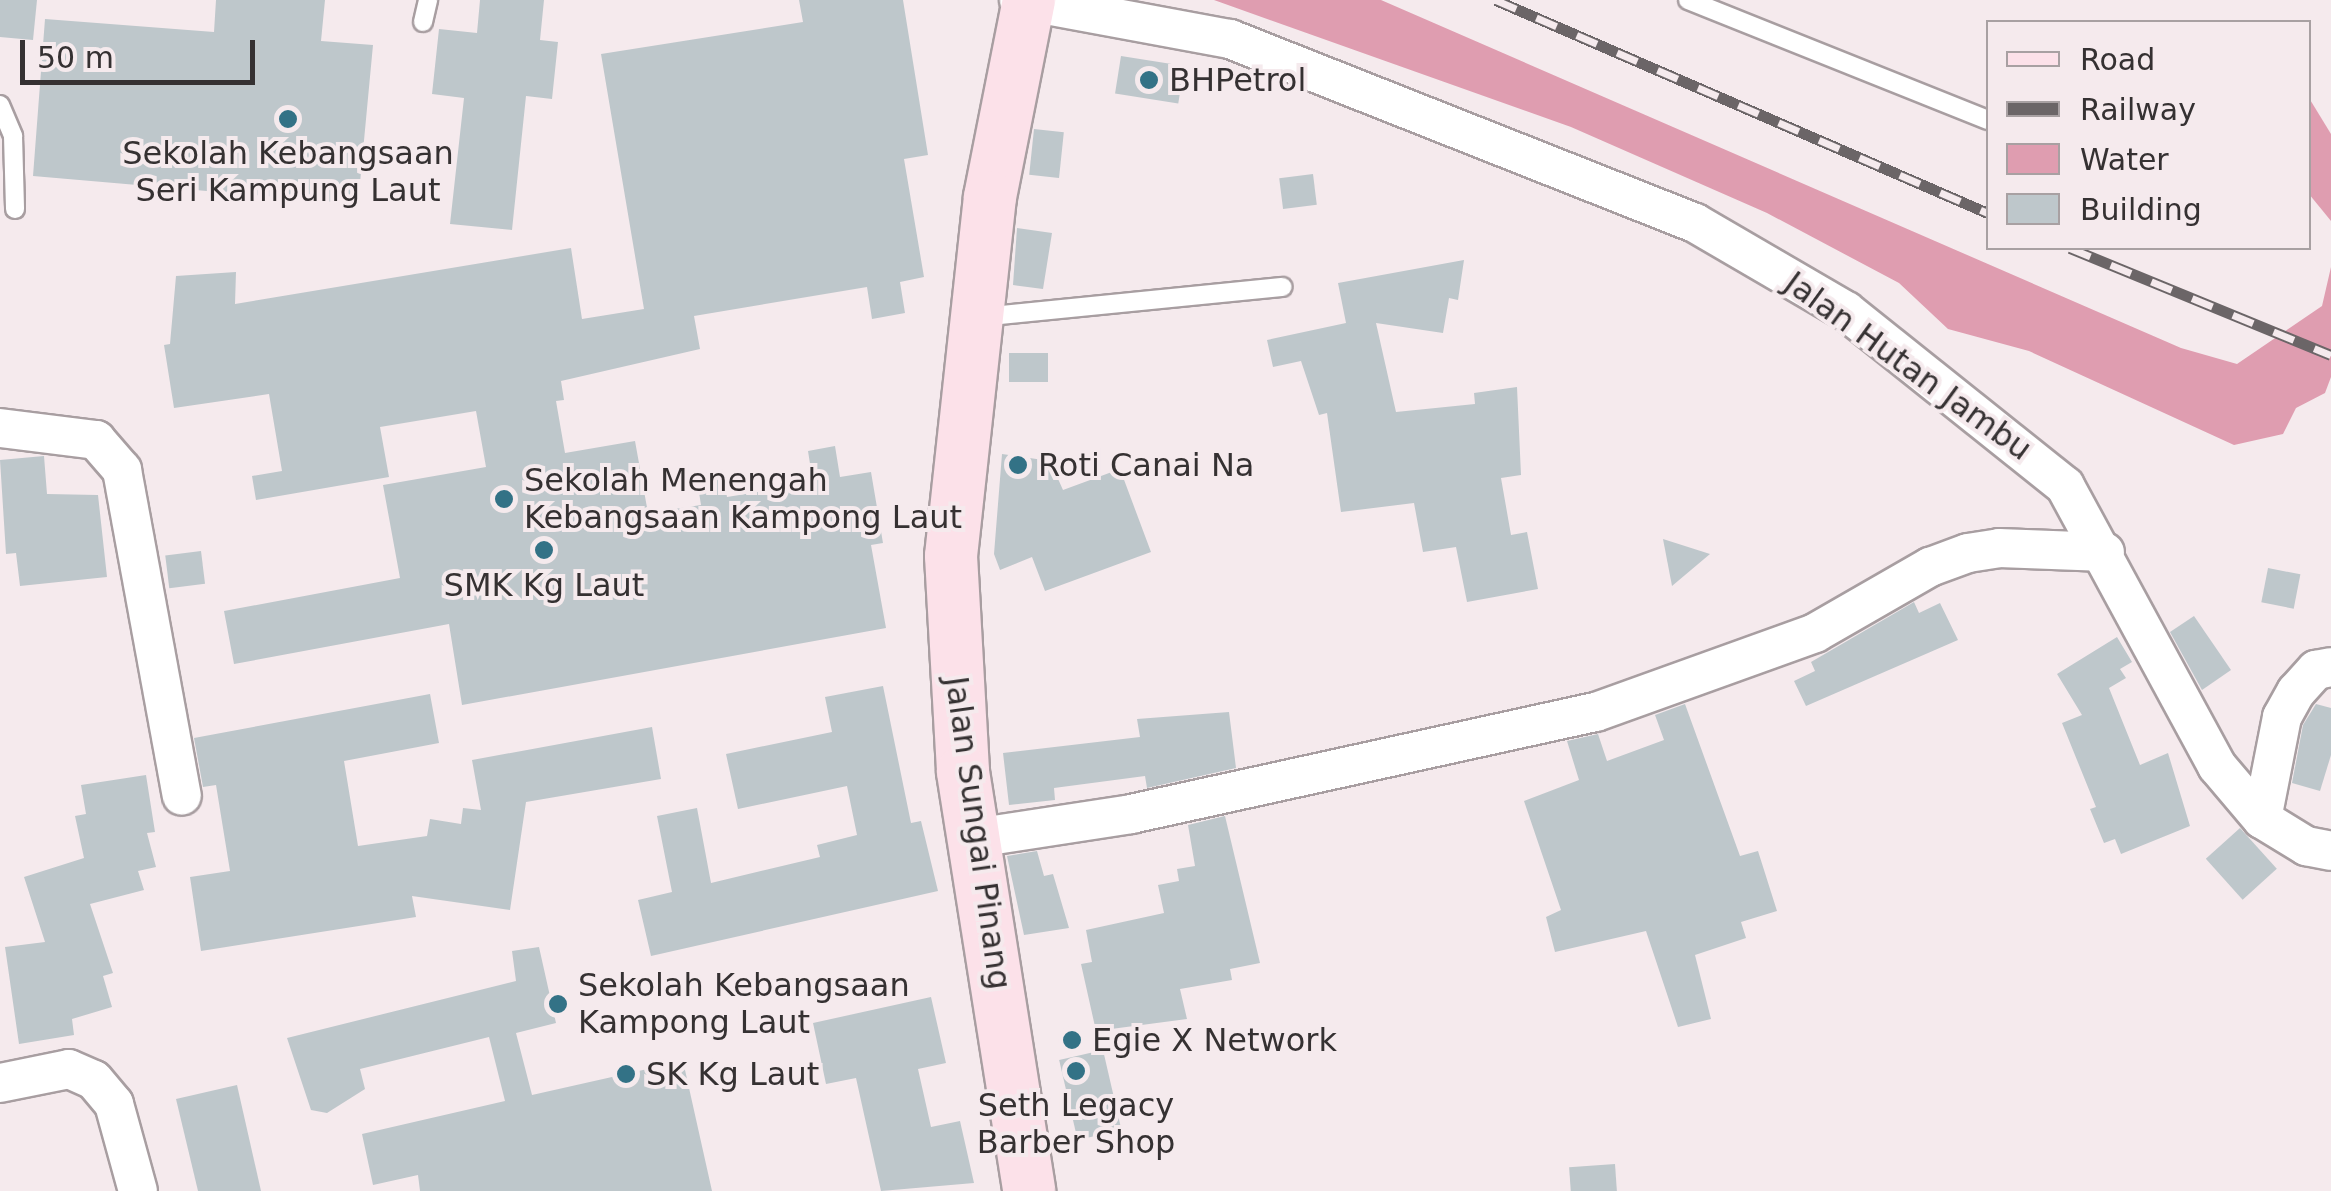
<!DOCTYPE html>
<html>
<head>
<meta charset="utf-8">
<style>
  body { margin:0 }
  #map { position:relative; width:2331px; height:1191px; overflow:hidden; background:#f5eaed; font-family:"DejaVu Sans",sans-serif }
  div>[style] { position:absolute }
  .water>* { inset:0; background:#df9db0 }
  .building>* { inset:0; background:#bec7cb; transform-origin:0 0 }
  .roads { filter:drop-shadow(2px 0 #a89ea1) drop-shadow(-2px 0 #a89ea1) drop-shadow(0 2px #a89ea1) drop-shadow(0 -2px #a89ea1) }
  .lane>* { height:18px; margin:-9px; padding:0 9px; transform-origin:9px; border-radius:9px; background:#fff }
  .street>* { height:38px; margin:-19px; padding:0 19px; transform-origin:19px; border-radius:19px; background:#fff }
  .secondary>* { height:52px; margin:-26px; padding:0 26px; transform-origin:26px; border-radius:26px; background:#fce1e9 }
  .rail>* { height:11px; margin-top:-5.5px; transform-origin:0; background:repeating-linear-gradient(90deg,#f5eaed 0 22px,#6b6567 0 44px); box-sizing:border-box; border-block:2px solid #6b6567 }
  .dots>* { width:28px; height:28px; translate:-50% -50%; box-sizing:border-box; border:5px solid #f5eaed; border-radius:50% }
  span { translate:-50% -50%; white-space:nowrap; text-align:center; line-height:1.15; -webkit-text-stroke:8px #f5eaed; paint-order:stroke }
  .poi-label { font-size:32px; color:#353132 }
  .left { translate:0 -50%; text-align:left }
  .street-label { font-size:32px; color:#353132 }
  .legend { position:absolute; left:1986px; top:20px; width:325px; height:230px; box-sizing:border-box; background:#f5eaed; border:2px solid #a8a0a2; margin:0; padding:12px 18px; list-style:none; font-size:30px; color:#353132 }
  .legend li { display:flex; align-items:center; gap:20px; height:50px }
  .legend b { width:50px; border:2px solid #a8a0a2 }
  .scale { position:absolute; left:20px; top:40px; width:235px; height:45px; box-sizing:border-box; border:5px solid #353132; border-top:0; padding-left:12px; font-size:30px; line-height:35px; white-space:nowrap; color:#353132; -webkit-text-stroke:8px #f5eaed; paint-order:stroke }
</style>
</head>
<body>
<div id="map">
  <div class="water">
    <div style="clip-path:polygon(1214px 0,1381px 0,2181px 348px,2237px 364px,2322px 306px,2331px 267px,2331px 377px,2325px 393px,2296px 408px,2283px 434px,2234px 445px,2029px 351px,1948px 329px,1899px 283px,1767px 213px,1571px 127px)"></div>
    <div style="clip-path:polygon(2309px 98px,2331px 134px,2331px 221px,2309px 194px)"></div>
  </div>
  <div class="building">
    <div style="clip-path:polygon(0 0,37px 0,33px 40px,0 37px)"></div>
    <div style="clip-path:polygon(216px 0,325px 0,321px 41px,373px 45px,358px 204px,33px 176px,45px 19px,214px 32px)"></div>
    <div style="clip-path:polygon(480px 0,544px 0,540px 40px,558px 42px,552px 99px,526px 96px,512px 230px,450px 224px,464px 98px,432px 94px,439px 29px,477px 33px)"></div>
    <div style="clip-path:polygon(799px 0,903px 0,928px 155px,904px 159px,924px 277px,900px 282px,905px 313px,872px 319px,867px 287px,694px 316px,700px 349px,561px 381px,564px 400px,556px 401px,565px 453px,635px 441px,648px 513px,701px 505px,696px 474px,722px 470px,727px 497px,813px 483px,808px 451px,835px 446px,840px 477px,871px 472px,883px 543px,871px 545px,886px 628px,462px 705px,449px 624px,234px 664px,224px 611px,400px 578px,383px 485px,486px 467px,476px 411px,380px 427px,389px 477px,256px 500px,252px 476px,282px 471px,269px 394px,174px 408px,164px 345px,170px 344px,176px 276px,236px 272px,235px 304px,571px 248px,582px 319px,644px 309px,601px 54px,803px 22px)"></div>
    <div style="left:1121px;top:56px;width:64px;height:38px;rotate:9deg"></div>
    <div style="left:1034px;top:129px;width:30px;height:46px;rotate:6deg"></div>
    <div style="left:1313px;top:174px;width:31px;height:34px;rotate:83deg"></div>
    <div style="clip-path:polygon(1017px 228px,1052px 233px,1043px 289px,1013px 285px)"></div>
    <div style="clip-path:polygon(1464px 260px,1458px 300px,1449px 298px,1443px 333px,1376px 323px,1396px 412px,1475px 404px,1474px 393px,1517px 387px,1521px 475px,1501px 478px,1511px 535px,1527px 532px,1538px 589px,1467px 602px,1456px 547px,1423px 552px,1414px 503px,1341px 512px,1327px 413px,1319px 415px,1301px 361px,1273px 367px,1267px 340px,1346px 323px,1338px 283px)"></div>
    <div style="left:1009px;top:353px;width:39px;height:29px"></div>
    <div style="clip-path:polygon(1002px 454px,1050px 461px,1063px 490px,1120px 469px,1151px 552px,1045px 591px,1032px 557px,1000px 570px,994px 554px)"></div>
    <div style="clip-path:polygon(44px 456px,47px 494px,98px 495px,107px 577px,20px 586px,16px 553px,6px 554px,0 460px)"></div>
    <div style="clip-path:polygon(1663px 539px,1710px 554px,1672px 586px)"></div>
    <div style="left:201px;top:551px;width:33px;height:36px;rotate:83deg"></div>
    <div style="left:2268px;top:568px;width:33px;height:35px;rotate:11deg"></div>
    <div style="clip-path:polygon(1914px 602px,1919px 613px,1940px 603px,1958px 640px,1806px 706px,1794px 681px,1815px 671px,1811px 662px)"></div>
    <div style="clip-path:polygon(2194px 616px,2231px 670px,2202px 690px,2170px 632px)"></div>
    <div style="clip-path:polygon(2117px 637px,2132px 662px,2120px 669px,2126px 678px,2109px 688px,2140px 765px,2168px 753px,2190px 826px,2121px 854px,2115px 839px,2104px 843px,2090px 809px,2096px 807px,2062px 723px,2082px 715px,2057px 674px)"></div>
    <div style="clip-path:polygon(883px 686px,911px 823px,921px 821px,938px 891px,651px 956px,638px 900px,672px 892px,657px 816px,697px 808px,711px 883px,820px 857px,817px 845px,857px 835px,847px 786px,738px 809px,726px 754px,832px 732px,825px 697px)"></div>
    <div style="clip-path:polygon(430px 694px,439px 743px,344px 761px,358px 846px,427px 836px,430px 819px,461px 824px,463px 808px,481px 810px,472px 760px,652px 727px,661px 779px,526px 802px,510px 910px,412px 896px,416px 917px,201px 951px,190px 877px,230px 871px,216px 785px,203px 787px,194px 738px)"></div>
    <div style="clip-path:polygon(1685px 704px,1740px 856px,1758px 851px,1777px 911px,1741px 922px,1746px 938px,1695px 955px,1711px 1019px,1678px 1027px,1646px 931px,1555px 952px,1546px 917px,1561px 910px,1524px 801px,1579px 780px,1567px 741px,1598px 734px,1607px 761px,1664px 740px,1655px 715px)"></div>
    <div style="clip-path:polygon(2316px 704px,2331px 708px,2331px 755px,2320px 791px,2292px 783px,2303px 725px)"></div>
    <div style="clip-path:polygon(1229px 712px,1236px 768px,1147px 788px,1145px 776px,1054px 788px,1055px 800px,1009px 805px,1003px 753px,1140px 737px,1137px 719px)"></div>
    <div style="clip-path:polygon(146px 775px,155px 832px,147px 833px,156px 867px,138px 871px,144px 890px,90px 904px,113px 973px,103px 976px,112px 1007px,72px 1019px,74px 1035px,19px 1044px,5px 947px,45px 942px,24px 877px,84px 858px,75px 816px,86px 814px,81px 785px)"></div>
    <div style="clip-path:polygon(1225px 816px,1260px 963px,1230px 969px,1232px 980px,1180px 989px,1187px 1019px,1096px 1031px,1081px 964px,1092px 962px,1086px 930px,1164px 913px,1158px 885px,1179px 881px,1177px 869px,1195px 866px,1188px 825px)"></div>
    <div style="left:2240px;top:828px;width:55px;height:46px;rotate:48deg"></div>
    <div style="clip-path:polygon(1037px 851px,1044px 876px,1053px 874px,1069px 928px,1024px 935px,1007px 856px)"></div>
    <div style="clip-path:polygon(539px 947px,556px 1023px,516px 1033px,532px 1095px,683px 1061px,712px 1191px,420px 1191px,418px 1175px,373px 1185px,362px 1134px,505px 1101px,489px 1037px,360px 1069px,365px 1089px,327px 1113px,311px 1110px,287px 1038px,516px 981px,512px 951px)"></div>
    <div style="clip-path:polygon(931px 997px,946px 1063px,918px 1069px,931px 1127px,960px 1121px,974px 1183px,881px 1191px,856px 1078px,826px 1084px,813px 1023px)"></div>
    <div style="left:1103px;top:1050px;width:82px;height:45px;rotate:77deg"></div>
    <div style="clip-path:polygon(237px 1085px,261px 1191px,198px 1191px,176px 1099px)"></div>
    <div style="left:1615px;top:1164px;width:27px;height:46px;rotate:86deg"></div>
  </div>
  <div class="roads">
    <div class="lane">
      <div style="left:1688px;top:0;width:323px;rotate:21.8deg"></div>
      <div style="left:423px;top:22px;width:23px;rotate:-77deg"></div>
      <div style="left:0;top:105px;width:34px;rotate:67deg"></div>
      <div style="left:13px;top:136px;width:73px;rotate:88.4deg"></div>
      <div style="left:981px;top:317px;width:303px;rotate:-5.7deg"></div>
    </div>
    <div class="street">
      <div style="left:1019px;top:0;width:215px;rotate:10.5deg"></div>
      <div style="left:1230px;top:39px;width:500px;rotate:21.59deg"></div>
      <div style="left:1695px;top:223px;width:175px;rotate:30.2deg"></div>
      <div style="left:1846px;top:311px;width:280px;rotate:38.6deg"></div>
      <div style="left:2065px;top:486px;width:319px;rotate:61.5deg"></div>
      <div style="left:2217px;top:766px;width:70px;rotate:49.7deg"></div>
      <div style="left:2262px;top:819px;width:52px;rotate:31.5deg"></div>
      <div style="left:2306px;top:846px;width:25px;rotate:11deg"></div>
      <div style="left:0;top:428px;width:97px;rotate:7.1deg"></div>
      <div style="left:96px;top:440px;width:40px;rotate:49deg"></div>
      <div style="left:122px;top:470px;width:331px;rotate:79.6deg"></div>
      <div style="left:2262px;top:819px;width:104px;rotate:-78.9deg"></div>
      <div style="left:2282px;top:717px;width:29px;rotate:-61deg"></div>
      <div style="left:2296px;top:692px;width:30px;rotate:-48deg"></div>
      <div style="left:2316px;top:670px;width:15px;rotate:-11deg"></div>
      <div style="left:975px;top:838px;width:158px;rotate:-8.7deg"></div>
      <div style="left:1131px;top:814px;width:476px;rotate:-12.4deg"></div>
      <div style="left:1596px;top:712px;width:233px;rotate:-19.8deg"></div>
      <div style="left:1815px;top:633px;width:133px;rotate:-29.9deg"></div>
      <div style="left:1930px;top:567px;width:40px;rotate:-20.2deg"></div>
      <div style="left:1968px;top:553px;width:31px;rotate:-9deg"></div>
      <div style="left:1999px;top:548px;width:106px;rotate:2.2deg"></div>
      <div style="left:0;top:1083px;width:70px;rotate:-11.5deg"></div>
      <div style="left:69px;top:1069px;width:27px;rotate:24deg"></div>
      <div style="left:94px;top:1080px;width:31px;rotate:50deg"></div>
      <div style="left:114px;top:1104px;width:90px;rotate:74.6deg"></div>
    </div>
    <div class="secondary">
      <div style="left:1029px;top:0;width:201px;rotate:101.2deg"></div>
      <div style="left:990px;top:197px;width:361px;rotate:96.2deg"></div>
      <div style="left:951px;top:556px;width:216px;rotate:86.8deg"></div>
      <div style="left:963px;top:772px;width:424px;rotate:81deg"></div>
    </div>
  </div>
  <div class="rail">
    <div style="left:1496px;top:0;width:536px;rotate:23.41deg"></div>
    <div style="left:2070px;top:248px;width:282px;rotate:22.3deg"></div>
  </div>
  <div class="dots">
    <div style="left:1149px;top:80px;background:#337286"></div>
    <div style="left:288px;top:119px;background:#337286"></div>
    <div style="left:1018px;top:465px;background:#337286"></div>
    <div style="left:504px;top:499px;background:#337286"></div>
    <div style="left:544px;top:550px;background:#337286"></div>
    <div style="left:558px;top:1004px;background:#337286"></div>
    <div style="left:1072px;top:1040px;background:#337286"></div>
    <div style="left:1076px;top:1071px;background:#337286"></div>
    <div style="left:626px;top:1074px;background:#337286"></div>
  </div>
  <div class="poi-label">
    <span class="left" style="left:1169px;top:80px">BHPetrol</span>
    <span style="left:288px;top:172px">Sekolah Kebangsaan<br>Seri Kampung Laut</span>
    <span class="left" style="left:1038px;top:465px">Roti Canai Na</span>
    <span class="left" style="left:524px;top:499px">Sekolah Menengah<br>Kebangsaan Kampong Laut</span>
    <span style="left:544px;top:585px">SMK Kg Laut</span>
    <span class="left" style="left:578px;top:1004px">Sekolah Kebangsaan<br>Kampong Laut</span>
    <span class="left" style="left:1092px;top:1040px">Egie X Network</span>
    <span class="left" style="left:646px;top:1074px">SK Kg Laut</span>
    <span style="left:1076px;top:1124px">Seth Legacy<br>Barber Shop</span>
  </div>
  <div class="street-label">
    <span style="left:1908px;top:366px;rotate:36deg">Jalan Hutan Jambu</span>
    <span style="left:978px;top:833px;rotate:82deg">Jalan Sungai Pinang</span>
  </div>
  <ul class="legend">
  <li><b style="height:12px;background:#fce1e9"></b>Road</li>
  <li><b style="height:12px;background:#6b6567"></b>Railway</li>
  <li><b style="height:28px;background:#df9db0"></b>Water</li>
  <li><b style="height:28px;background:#bec7cb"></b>Building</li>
  </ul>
  <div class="scale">50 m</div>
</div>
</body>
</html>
